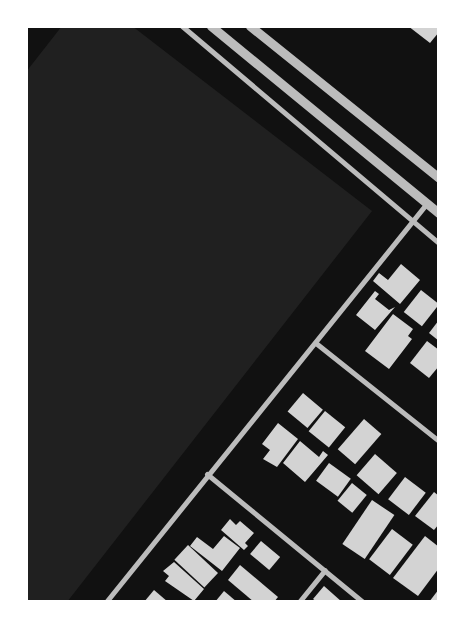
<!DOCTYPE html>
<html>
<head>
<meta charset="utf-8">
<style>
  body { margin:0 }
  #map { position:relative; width:465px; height:628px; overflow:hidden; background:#111; font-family:"Public Sans",sans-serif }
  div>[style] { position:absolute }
  .green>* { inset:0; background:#202020 }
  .building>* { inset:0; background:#d3d3d3; transform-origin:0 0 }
  .minor>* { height:5px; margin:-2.5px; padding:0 2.5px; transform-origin:2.5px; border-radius:2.5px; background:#bcbcbc }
  .tertiary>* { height:9px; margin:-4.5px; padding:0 4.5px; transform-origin:4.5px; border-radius:4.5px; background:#bcbcbc }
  span { translate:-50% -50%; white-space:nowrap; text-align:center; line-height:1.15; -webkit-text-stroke:5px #fff; paint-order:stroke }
  .frame { position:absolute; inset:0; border:28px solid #fff; pointer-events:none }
</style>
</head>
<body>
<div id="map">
  <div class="green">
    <div style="clip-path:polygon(62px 26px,132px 26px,372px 211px,67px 602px,26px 602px,26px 72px)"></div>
  </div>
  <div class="building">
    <div style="clip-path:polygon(408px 26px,439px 26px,439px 32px,430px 43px)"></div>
    <div style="clip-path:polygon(401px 264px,420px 280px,400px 304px,373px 281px,379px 273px,388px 280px)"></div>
    <div style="left:421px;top:290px;width:23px;height:28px;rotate:38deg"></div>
    <div style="clip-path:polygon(375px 291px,379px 294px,375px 299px,389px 310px,395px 307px,375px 330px,356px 315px)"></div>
    <div style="clip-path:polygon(393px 314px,413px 329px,408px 336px,412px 339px,389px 369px,365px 351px)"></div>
    <div style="clip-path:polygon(439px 320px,439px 341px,429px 333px)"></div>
    <div style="clip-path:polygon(427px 341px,439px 350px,439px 366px,429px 378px,410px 363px)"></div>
    <div style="left:303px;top:393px;width:26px;height:24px;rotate:40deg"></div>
    <div style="left:325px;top:411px;width:26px;height:26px;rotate:39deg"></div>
    <div style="left:364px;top:419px;width:23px;height:40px;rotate:41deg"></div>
    <div style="clip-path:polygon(278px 423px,298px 439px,277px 467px,263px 459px,270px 450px,262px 444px)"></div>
    <div style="clip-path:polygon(300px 441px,319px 457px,323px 451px,328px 455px,305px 482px,283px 463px)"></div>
    <div style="left:375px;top:454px;width:29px;height:28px;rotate:41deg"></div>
    <div style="left:329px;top:463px;width:27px;height:22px;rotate:36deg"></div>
    <div style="left:405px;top:477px;width:26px;height:28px;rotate:37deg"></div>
    <div style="left:352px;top:483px;width:19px;height:23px;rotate:39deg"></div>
    <div style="clip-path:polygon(434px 492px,439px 496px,439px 524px,434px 530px,415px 516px)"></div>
    <div style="left:372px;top:500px;width:27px;height:53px;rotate:34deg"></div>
    <div style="clip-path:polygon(230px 519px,236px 525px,240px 521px,254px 533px,245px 543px,248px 546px,244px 550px,221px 530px)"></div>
    <div style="left:392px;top:529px;width:26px;height:38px;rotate:37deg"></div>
    <div style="clip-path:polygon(224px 536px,240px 548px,222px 571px,190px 546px,197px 537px,213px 549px)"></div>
    <div style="clip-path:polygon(425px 536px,439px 547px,439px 568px,418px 596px,393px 578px)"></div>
    <div style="left:261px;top:541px;width:25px;height:17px;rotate:40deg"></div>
    <div style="left:188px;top:545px;width:41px;height:20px;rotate:43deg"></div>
    <div style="clip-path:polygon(174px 562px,204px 589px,194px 601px,165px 581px,169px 576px,163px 571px)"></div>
    <div style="clip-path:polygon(240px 565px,278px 597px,274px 602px,254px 602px,228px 580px)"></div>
    <div style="clip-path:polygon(324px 586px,342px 602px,317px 602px,313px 599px)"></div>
    <div style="clip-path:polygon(439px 589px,439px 602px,429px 602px)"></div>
    <div style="clip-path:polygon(154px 590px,168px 602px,144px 602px)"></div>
    <div style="clip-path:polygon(224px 591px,237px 602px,215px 602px)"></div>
  </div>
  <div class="minor">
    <div style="left:182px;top:26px;width:336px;rotate:40.2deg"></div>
    <div style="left:317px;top:344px;width:156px;rotate:38.5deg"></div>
    <div style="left:207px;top:474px;width:202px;rotate:39.4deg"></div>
    <div style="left:106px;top:602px;width:512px;rotate:-51.18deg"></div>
    <div style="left:299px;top:602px;width:41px;rotate:-50.9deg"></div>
  </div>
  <div class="tertiary">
    <div style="left:211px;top:26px;width:295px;rotate:39.4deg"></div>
    <div style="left:250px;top:26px;width:243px;rotate:38.8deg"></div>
  </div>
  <div class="frame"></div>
</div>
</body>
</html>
